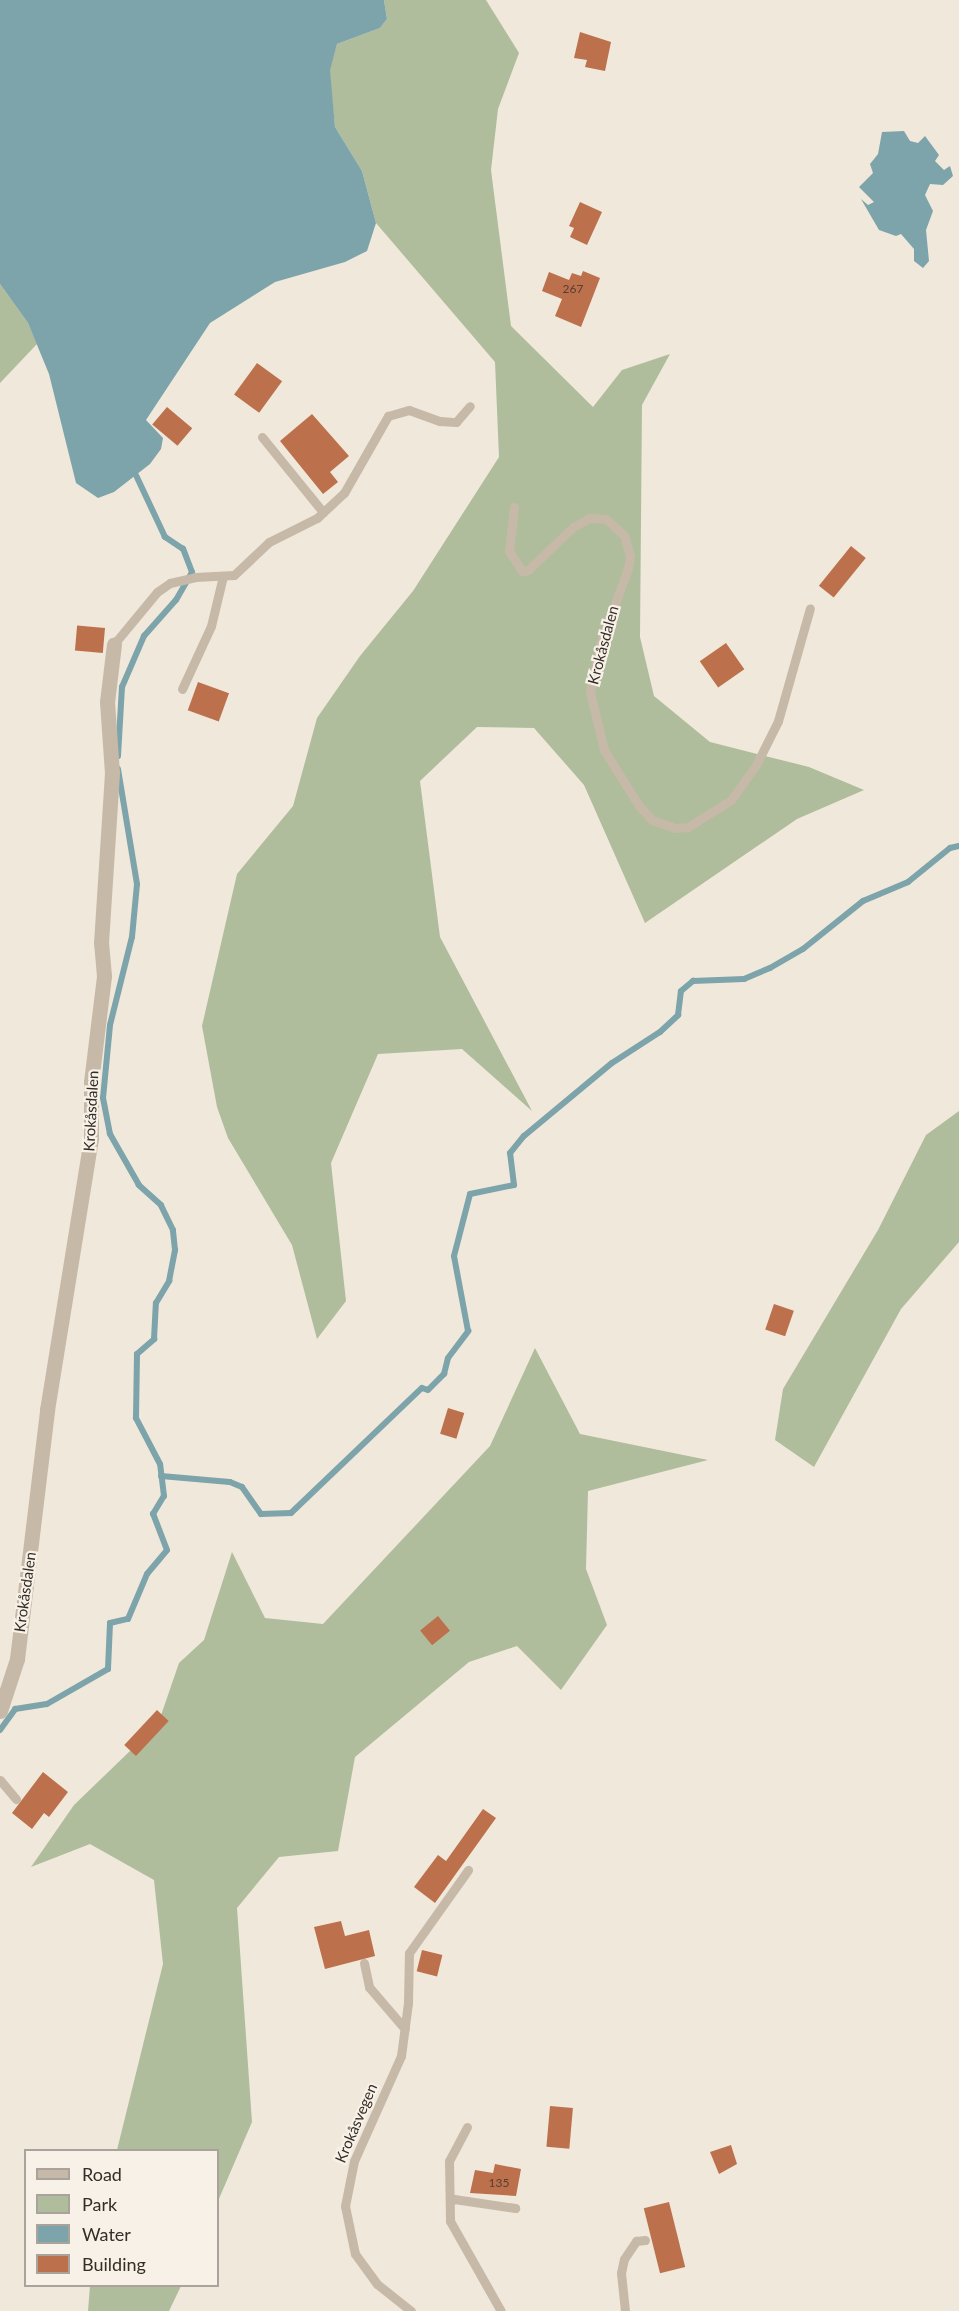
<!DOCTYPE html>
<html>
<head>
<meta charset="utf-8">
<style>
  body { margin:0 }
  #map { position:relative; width:959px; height:2311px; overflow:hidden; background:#f0e8db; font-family:Lato,sans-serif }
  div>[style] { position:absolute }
  .green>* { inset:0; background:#afbd9c }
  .water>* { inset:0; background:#7ca4aa }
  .stream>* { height:6px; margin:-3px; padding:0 3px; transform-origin:3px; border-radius:3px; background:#7ca4aa }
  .building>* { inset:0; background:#bc714c; transform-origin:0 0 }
  .lane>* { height:9px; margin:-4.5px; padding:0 4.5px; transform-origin:4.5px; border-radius:4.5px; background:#c7b9a8 }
  .street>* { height:15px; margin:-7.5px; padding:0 7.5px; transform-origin:7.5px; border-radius:7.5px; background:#c7b9a8 }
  span { translate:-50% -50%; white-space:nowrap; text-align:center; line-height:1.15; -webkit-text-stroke:4.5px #f8f1e7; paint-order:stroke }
  .number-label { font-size:12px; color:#563e31 }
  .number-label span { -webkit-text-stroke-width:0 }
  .street-label { font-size:15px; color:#342d28 }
  .legend { position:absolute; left:24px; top:2149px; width:195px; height:138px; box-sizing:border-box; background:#f8f1e7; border:2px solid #aaa39b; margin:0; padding:8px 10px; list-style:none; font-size:18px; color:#342d28 }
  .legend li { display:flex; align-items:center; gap:12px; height:30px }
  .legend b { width:30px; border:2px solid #aaa39b }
</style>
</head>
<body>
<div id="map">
  <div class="green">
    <div style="clip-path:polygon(384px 0,486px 0,519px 53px,498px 109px,491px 170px,511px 326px,593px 407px,622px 370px,670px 354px,642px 405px,640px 637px,654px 696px,710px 742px,809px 767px,864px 790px,797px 819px,645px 923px,584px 785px,534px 728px,477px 727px,420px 781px,440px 937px,532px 1111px,462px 1049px,378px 1054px,331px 1163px,346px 1301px,317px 1339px,292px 1245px,228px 1138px,217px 1107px,202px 1026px,237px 874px,293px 806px,317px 718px,360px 656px,413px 591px,499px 457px,495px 362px,376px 223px,362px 171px,335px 127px,329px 70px,337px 44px,380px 28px,387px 19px)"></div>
    <div style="clip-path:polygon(0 284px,28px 323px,37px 344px,0 383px)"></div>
    <div style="clip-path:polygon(959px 1111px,959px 1242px,901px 1309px,814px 1467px,775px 1440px,783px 1389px,878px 1230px,926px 1135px)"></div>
    <div style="clip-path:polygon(535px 1348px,580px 1434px,708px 1460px,588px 1491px,586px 1569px,607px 1625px,561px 1690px,517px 1646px,469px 1662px,355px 1757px,338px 1851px,279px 1857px,237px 1908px,252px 2122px,218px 2201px,218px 2150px,117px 2150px,163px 1964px,154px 1880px,90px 1844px,31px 1867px,74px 1805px,158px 1724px,179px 1663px,204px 1640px,232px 1552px,265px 1618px,323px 1624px,490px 1446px)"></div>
    <div style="clip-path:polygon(90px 2286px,181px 2286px,169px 2311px,88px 2311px)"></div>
  </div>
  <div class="water">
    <div style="clip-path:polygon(0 0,384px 0,387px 19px,380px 28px,337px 44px,330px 70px,335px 127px,362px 171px,376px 223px,367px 251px,345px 262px,275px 282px,210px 323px,146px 420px,163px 438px,161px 449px,150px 464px,114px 492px,98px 498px,76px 483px,49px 374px,28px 323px,0 284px)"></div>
    <div style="clip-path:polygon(904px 131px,910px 141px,918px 143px,925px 136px,939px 155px,935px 161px,944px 170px,950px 166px,953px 176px,943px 185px,930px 184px,925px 195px,933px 211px,926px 230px,929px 261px,923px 268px,914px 261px,914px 249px,901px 234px,896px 236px,879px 230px,861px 199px,868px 205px,874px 202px,859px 187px,873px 173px,870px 164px,878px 154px,882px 132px)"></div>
  </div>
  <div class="stream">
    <div style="left:118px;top:756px;width:69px;rotate:-86.7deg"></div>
    <div style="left:122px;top:687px;width:56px;rotate:-66.7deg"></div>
    <div style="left:144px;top:636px;width:48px;rotate:-48.4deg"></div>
    <div style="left:176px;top:600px;width:32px;rotate:-60deg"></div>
    <div style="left:192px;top:572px;width:25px;rotate:-111deg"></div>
    <div style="left:183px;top:549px;width:22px;rotate:-146deg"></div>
    <div style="left:165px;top:537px;width:68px;rotate:-115.1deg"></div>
    <div style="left:161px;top:1476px;width:69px;rotate:5deg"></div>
    <div style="left:230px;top:1482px;width:13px;rotate:23deg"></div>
    <div style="left:242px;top:1487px;width:33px;rotate:55deg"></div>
    <div style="left:261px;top:1514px;width:30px;rotate:-2deg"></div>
    <div style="left:291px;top:1513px;width:181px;rotate:-43.7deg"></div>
    <div style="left:422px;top:1388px;width:6px;rotate:18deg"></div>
    <div style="left:428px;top:1390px;width:23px;rotate:-45deg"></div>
    <div style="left:444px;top:1374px;width:16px;rotate:-76deg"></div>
    <div style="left:448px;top:1358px;width:34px;rotate:-53deg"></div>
    <div style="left:468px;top:1331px;width:76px;rotate:-100.6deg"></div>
    <div style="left:454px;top:1256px;width:64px;rotate:-75.5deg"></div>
    <div style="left:470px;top:1194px;width:45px;rotate:-11.6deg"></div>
    <div style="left:514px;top:1185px;width:32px;rotate:-97deg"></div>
    <div style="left:510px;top:1153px;width:22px;rotate:-51deg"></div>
    <div style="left:524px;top:1136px;width:114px;rotate:-39.7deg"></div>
    <div style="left:612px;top:1063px;width:57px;rotate:-32.9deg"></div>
    <div style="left:660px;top:1032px;width:25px;rotate:-43deg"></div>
    <div style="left:678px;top:1015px;width:24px;rotate:-83deg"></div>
    <div style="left:681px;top:991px;width:16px;rotate:-40deg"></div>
    <div style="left:693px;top:981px;width:51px;rotate:-2.2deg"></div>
    <div style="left:744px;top:979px;width:28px;rotate:-23deg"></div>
    <div style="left:770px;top:968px;width:38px;rotate:-30deg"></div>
    <div style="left:803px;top:949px;width:77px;rotate:-38.7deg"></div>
    <div style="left:863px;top:901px;width:49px;rotate:-22.9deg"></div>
    <div style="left:908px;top:882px;width:54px;rotate:-39deg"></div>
    <div style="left:950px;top:848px;width:9px;rotate:-13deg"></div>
    <div style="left:0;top:1730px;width:26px;rotate:-54deg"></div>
    <div style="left:15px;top:1709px;width:32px;rotate:-9deg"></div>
    <div style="left:47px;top:1704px;width:70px;rotate:-29.8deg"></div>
    <div style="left:108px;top:1669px;width:46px;rotate:-87.5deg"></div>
    <div style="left:110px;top:1623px;width:18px;rotate:-13deg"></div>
    <div style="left:128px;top:1619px;width:49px;rotate:-67.1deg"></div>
    <div style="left:147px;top:1574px;width:31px;rotate:-50deg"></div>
    <div style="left:167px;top:1550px;width:39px;rotate:-111deg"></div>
    <div style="left:153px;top:1514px;width:21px;rotate:-59deg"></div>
    <div style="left:164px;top:1496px;width:32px;rotate:-97deg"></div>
    <div style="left:160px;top:1464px;width:52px;rotate:-117.6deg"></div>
    <div style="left:136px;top:1418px;width:64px;rotate:-89.1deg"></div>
    <div style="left:137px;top:1354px;width:23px;rotate:-41deg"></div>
    <div style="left:154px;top:1339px;width:36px;rotate:-87deg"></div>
    <div style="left:156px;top:1303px;width:26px;rotate:-59deg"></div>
    <div style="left:169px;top:1281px;width:32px;rotate:-79deg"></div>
    <div style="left:175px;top:1250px;width:20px;rotate:-96deg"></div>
    <div style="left:173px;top:1230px;width:28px;rotate:-116deg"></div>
    <div style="left:161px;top:1205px;width:30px;rotate:-138deg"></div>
    <div style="left:139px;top:1185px;width:59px;rotate:-119.6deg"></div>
    <div style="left:110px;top:1134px;width:37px;rotate:-101deg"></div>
    <div style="left:103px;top:1098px;width:73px;rotate:-84.5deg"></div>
    <div style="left:110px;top:1025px;width:91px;rotate:-76deg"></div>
    <div style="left:132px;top:937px;width:53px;rotate:-84.6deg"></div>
    <div style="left:137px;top:884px;width:117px;rotate:-99.4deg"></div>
  </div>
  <div class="building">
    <div style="clip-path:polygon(580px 32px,611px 42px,605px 71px,585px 67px,587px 60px,574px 58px)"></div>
    <div style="clip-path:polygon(580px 202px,602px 212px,587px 245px,570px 237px,574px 228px,569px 226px)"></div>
    <div style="clip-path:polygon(583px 271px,600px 278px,581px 327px,555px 316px,562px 299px,542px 291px,549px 272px,569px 280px,572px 273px,581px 276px)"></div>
    <div style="left:257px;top:363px;width:31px;height:39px;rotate:36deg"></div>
    <div style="left:167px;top:407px;width:33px;height:23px;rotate:40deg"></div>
    <div style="clip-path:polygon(312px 414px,349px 456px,330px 472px,338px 482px,323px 494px,280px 441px)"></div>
    <div style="left:851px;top:546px;width:19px;height:51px;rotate:39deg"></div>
    <div style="left:105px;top:628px;width:25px;height:28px;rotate:95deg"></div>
    <div style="left:726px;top:643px;width:32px;height:32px;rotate:55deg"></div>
    <div style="left:198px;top:682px;width:33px;height:30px;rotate:20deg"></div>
    <div style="left:774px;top:1304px;width:21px;height:27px;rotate:19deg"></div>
    <div style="left:448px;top:1408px;width:17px;height:27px;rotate:17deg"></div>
    <div style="left:438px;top:1616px;width:19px;height:23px;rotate:51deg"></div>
    <div style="left:157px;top:1710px;width:16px;height:48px;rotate:43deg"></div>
    <div style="clip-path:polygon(43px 1772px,68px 1792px,49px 1817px,44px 1813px,32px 1829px,12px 1813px)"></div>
    <div style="clip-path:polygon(483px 1809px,496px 1818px,435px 1903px,414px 1887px,438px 1855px,446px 1861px)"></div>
    <div style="clip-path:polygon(341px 1921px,345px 1936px,369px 1930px,375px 1956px,325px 1969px,314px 1927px)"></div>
    <div style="left:422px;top:1950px;width:21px;height:22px;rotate:14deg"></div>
    <div style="left:550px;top:2106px;width:23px;height:41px;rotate:5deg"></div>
    <div style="clip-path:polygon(731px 2145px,737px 2164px,719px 2174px,710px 2152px)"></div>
    <div style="clip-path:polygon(495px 2164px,521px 2169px,516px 2196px,470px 2193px,475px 2170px,493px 2173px)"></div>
    <div style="left:669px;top:2202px;width:67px;height:26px;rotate:76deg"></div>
  </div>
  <div class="lane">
    <div style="left:262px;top:437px;width:97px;rotate:50.9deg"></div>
    <div style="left:514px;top:507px;width:44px;rotate:96.5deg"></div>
    <div style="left:509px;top:551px;width:24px;rotate:57deg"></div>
    <div style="left:522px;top:571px;width:6px;rotate:-9deg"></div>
    <div style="left:528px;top:570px;width:62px;rotate:-43.7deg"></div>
    <div style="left:573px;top:527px;width:18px;rotate:-29deg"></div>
    <div style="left:589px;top:518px;width:17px;rotate:3deg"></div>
    <div style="left:606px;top:519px;width:24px;rotate:42deg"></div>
    <div style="left:624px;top:535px;width:22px;rotate:74deg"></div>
    <div style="left:630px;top:556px;width:12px;rotate:99deg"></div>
    <div style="left:628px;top:568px;width:82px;rotate:110deg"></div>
    <div style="left:600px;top:645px;width:48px;rotate:102deg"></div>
    <div style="left:590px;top:692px;width:60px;rotate:76.4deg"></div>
    <div style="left:604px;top:750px;width:66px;rotate:58deg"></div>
    <div style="left:639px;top:806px;width:19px;rotate:47deg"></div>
    <div style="left:652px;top:820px;width:24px;rotate:19deg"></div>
    <div style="left:675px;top:828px;width:13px;rotate:-4deg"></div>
    <div style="left:688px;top:827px;width:51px;rotate:-32.1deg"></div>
    <div style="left:731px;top:800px;width:43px;rotate:-54.5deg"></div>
    <div style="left:756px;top:765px;width:49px;rotate:-63.4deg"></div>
    <div style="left:778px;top:721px;width:117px;rotate:-74.2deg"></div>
    <div style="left:114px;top:644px;width:67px;rotate:-50.4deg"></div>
    <div style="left:157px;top:592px;width:16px;rotate:-35deg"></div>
    <div style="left:170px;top:583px;width:26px;rotate:-13deg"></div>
    <div style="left:195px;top:577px;width:39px;rotate:-3deg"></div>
    <div style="left:234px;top:575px;width:48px;rotate:-43.3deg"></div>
    <div style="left:269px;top:542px;width:54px;rotate:-26.6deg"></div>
    <div style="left:317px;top:518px;width:37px;rotate:-43deg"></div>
    <div style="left:344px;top:493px;width:89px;rotate:-60.3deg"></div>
    <div style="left:388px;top:416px;width:22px;rotate:-16deg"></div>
    <div style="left:409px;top:410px;width:33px;rotate:20deg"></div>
    <div style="left:440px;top:421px;width:16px;rotate:4deg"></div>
    <div style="left:456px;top:422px;width:21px;rotate:-49deg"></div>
    <div style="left:182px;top:689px;width:69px;rotate:-65.3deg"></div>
    <div style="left:211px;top:626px;width:51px;rotate:-76.5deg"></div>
    <div style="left:0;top:1780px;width:25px;rotate:50deg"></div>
    <div style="left:364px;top:1963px;width:25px;rotate:78deg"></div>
    <div style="left:369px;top:1987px;width:55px;rotate:49.4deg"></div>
    <div style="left:467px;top:2127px;width:38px;rotate:118deg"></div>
    <div style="left:449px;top:2161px;width:60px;rotate:89deg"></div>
    <div style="left:450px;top:2221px;width:103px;rotate:60.5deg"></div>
    <div style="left:450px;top:2202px;width:5px;rotate:-37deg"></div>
    <div style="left:454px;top:2199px;width:62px;rotate:8.4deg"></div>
    <div style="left:411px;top:2311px;width:43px;rotate:-141.5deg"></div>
    <div style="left:377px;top:2284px;width:37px;rotate:-126deg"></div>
    <div style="left:355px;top:2254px;width:49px;rotate:-101.8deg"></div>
    <div style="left:345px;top:2206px;width:46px;rotate:-78.7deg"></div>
    <div style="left:354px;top:2161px;width:115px;rotate:-65.9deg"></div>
    <div style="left:401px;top:2056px;width:53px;rotate:-82.5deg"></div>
    <div style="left:408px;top:2003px;width:50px;rotate:-88.9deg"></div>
    <div style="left:409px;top:1953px;width:102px;rotate:-54.6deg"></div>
    <div style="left:625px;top:2311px;width:38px;rotate:-96deg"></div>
    <div style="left:621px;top:2273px;width:14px;rotate:-78deg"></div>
    <div style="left:624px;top:2259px;width:22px;rotate:-56deg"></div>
    <div style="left:636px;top:2241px;width:9px;rotate:-6deg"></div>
  </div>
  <div class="street">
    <div style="left:0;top:1711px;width:55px;rotate:-71.9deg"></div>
    <div style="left:17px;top:1659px;width:251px;rotate:-83.1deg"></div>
    <div style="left:47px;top:1410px;width:276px;rotate:-80.8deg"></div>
    <div style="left:91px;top:1138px;width:56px;rotate:-90deg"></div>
    <div style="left:91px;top:1082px;width:107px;rotate:-83deg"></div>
    <div style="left:104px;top:976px;width:33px;rotate:-95deg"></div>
    <div style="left:101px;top:943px;width:170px;rotate:-86.3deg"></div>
    <div style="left:112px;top:773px;width:71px;rotate:-94deg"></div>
    <div style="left:107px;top:702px;width:58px;rotate:-83.1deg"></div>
  </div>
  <div class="number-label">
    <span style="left:573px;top:289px">267</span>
    <span style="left:499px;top:2183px">135</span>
  </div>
  <div class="street-label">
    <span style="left:603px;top:645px;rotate:-75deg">Krokåsdalen</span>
    <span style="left:91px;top:1111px;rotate:-87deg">Krokåsdalen</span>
    <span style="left:25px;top:1592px;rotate:-82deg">Krokåsdalen</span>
    <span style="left:356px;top:2123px;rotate:-67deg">Krokåsvegen</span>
  </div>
  <ul class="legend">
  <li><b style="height:8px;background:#c7b9a8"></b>Road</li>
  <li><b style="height:16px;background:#afbd9c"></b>Park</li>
  <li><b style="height:16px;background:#7ca4aa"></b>Water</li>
  <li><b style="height:16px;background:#bc714c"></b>Building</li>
  </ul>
</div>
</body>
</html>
